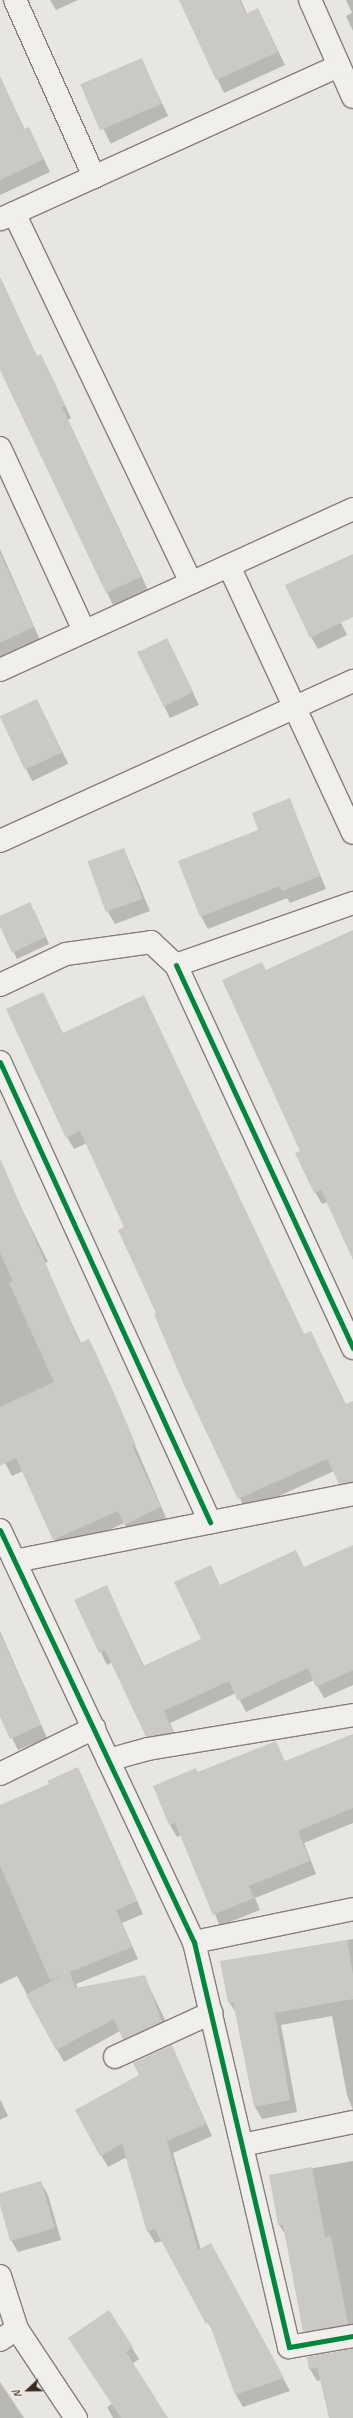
<!DOCTYPE html>
<html>
<head>
<meta charset="utf-8">
<style>
  body { margin:0 }
  #map { position:relative; width:353px; height:2418px; overflow:hidden; background:#e8e6e0; font-family:Caveat,sans-serif }
  div>[style] { position:absolute }
  .shadow>* { inset:0; background:#0003; transform-origin:0 0 }
  .building>* { inset:0; background:#cbc9c4; transform-origin:0 0 }
  .roads { filter:drop-shadow(1px 0 #84807a) drop-shadow(-1px 0 #84807a) drop-shadow(0 1px #84807a) drop-shadow(0 -1px #84807a) }
  .minor>* { height:22px; margin:-11px; padding:0 11px; transform-origin:11px; border-radius:11px; background:#f0efeb }
  .cycleway>* { height:5px; margin:-2.5px; padding:0 2.5px; transform-origin:2.5px; border-radius:2.5px; background:#00873e }
  span { translate:-50% -50%; white-space:nowrap; text-align:center; line-height:1.15; -webkit-text-stroke:4px #f7f3e8; paint-order:stroke }
  .north { position:absolute; left:8px; top:2370px; width:40px; height:40px; -webkit-text-stroke:3px #f7f3e8; paint-order:stroke; rotate:248deg; font-size:11px; font-weight:700; line-height:16px; text-align:center; color:#3b2a1e }
  .north::after { content:''; display:block; margin:auto; width:14px; height:18px; background:#3b2a1e; clip-path:polygon(50% 0,100% 100%,50% 72%,0 100%) }
</style>
</head>
<body>
<div id="map">
  <div class="shadow">
    <div style="clip-path:polygon(50px 0,78px 0,56px 10px)"></div>
    <div style="clip-path:polygon(180px 0,241px 0,247px 14px,258px 9px,285px 65px,224px 93px)"></div>
    <div style="clip-path:polygon(346px 0,353px 0,353px 31px,346px 16px,352px 13px)"></div>
    <div style="left:141px;top:60px;width:62px;height:64px;rotate:64deg"></div>
    <div style="clip-path:polygon(0 77px,25px 130px,29px 128px,50px 172px,0 195px)"></div>
    <div style="clip-path:polygon(0 277px,37px 357px,40px 355px,47px 367px,71px 418px,68px 420px,148px 590px,113px 605px,2px 373px)"></div>
    <div style="clip-path:polygon(0 549px,40px 640px,0 657px)"></div>
    <div style="clip-path:polygon(353px 555px,353px 616px,340px 621px,347px 635px,318px 649px,311px 637px)"></div>
    <div style="clip-path:polygon(138px 651px,173px 651px,199px 705px,170px 718px)"></div>
    <div style="left:37px;top:700px;width:71px;height:40px;rotate:64deg"></div>
    <div style="clip-path:polygon(289px 799px,326px 889px,290px 903px,287px 898px,208px 929px,201px 916px,260px 830px)"></div>
    <div style="clip-path:polygon(124px 849px,150px 911px,115px 924px,108px 912px)"></div>
    <div style="clip-path:polygon(34px 910px,49px 944px,17px 959px,0 924px,0 917px)"></div>
    <div style="clip-path:polygon(353px 943px,353px 1256px,328px 1202px,322px 1204px,315px 1192px,301px 1151px,267px 971px)"></div>
    <div style="clip-path:polygon(43px 993px,63px 1034px,144px 997px,304px 1335px,311px 1332px,346px 1405px,353px 1405px,353px 1480px,342px 1485px,334px 1471px,246px 1511px,185px 1385px,125px 1227px,87px 1143px,74px 1149px,67px 1137px)"></div>
    <div style="clip-path:polygon(0 1165px,48px 1262px,44px 1263px,81px 1343px,88px 1340px,95px 1352px,167px 1520px,132px 1536px,124px 1523px,61px 1552px,23px 1471px,12px 1476px,0 1453px)"></div>
    <div style="clip-path:polygon(353px 1560px,353px 1685px,324px 1698px,314px 1680px,246px 1712px,236px 1693px,170px 1723px,179px 1744px,153px 1749px,112px 1662px,107px 1665px,76px 1601px,106px 1586px,144px 1666px,202px 1640px,210px 1567px,220px 1586px,287px 1570px)"></div>
    <div style="clip-path:polygon(0 1631px,47px 1738px,18px 1750px,0 1714px)"></div>
    <div style="clip-path:polygon(353px 1761px,353px 1823px,304px 1843px,316px 1874px,255px 1898px,260px 1910px,220px 1926px,182px 1835px,177px 1837px,170px 1825px,154px 1786px,198px 1773px,237px 1773px)"></div>
    <div style="clip-path:polygon(78px 1768px,143px 1914px,122px 1923px,138px 1959px,76px 1984px,78px 1989px,144px 1976px,166px 2022px,131px 2051px,120px 2031px,64px 2062px,17px 1976px,0 1984px,0 1807px,50px 1785px)"></div>
    <div style="clip-path:polygon(353px 1939px,353px 2110px,347px 2095px,332px 2016px,281px 2025px,297px 2112px,262px 2119px,255px 2107px,237px 2014px,229px 2002px,221px 1962px)"></div>
    <div style="clip-path:polygon(172px 2046px,212px 2136px,173px 2153px,201px 2250px,217px 2257px,290px 2391px,243px 2407px,236px 2395px,215px 2335px,162px 2241px,155px 2243px,148px 2231px,127px 2157px,108px 2167px,101px 2155px,140px 2076px)"></div>
    <div style="clip-path:polygon(0 2099px,8px 2116px,0 2120px)"></div>
    <div style="clip-path:polygon(353px 2161px,353px 2337px,311px 2344px,304px 2332px,287px 2237px,279px 2225px,270px 2176px)"></div>
    <div style="clip-path:polygon(41px 2183px,48px 2195px,61px 2240px,18px 2252px,11px 2240px,0 2194px)"></div>
    <div style="clip-path:polygon(109px 2312px,139px 2359px,132px 2364px,167px 2418px,113px 2418px,107px 2407px,112px 2404px)"></div>
    <div style="clip-path:polygon(353px 2349px,353px 2418px,330px 2418px,321px 2380px,317px 2381px,310px 2369px,308px 2357px)"></div>
    <div style="clip-path:polygon(0 2382px,24px 2418px,0 2418px)"></div>
  </div>
  <div class="building">
    <div style="clip-path:polygon(179px 0,240px 0,246px 14px,258px 8px,278px 52px,216px 80px)"></div>
    <div style="left:142px;top:58px;width:50px;height:67px;rotate:67deg"></div>
    <div style="clip-path:polygon(0 76px,24px 129px,29px 127px,44px 159px,0 180px)"></div>
    <div style="clip-path:polygon(0 277px,37px 356px,41px 354px,65px 406px,62px 407px,141px 577px,106px 593px,0 370px)"></div>
    <div style="clip-path:polygon(0 553px,34px 627px,0 643px)"></div>
    <div style="clip-path:polygon(353px 554px,353px 617px,310px 638px,285px 585px)"></div>
    <div style="left:167px;top:638px;width:60px;height:33px;rotate:64deg"></div>
    <div style="left:37px;top:699px;width:59px;height:41px;rotate:65deg"></div>
    <div style="clip-path:polygon(290px 798px,320px 876px,282px 891px,280px 886px,200px 917px,178px 861px,258px 830px,252px 813px)"></div>
    <div style="left:124px;top:848px;width:54px;height:39px;rotate:70deg"></div>
    <div style="clip-path:polygon(30px 902px,46px 937px,12px 953px,0 926px,0 916px)"></div>
    <div style="clip-path:polygon(353px 930px,353px 1260px,321px 1190px,314px 1193px,295px 1153px,300px 1151px,222px 980px,262px 962px,266px 970px)"></div>
    <div style="clip-path:polygon(43px 992px,63px 1033px,144px 995px,304px 1334px,311px 1331px,345px 1404px,353px 1401px,353px 1482px,339px 1484px,327px 1459px,238px 1499px,184px 1385px,154px 1314px,156px 1313px,118px 1230px,124px 1227px,80px 1131px,66px 1138px,6px 1009px)"></div>
    <div style="clip-path:polygon(0 1158px,80px 1343px,89px 1339px,110px 1384px,136px 1445px,132px 1446px,161px 1507px,124px 1525px,118px 1511px,53px 1540px,16px 1458px,0 1466px,0 1407px,54px 1382px,9px 1283px,13px 1281px,0 1253px)"></div>
    <div style="clip-path:polygon(353px 1545px,353px 1670px,316px 1687px,308px 1668px,238px 1701px,229px 1681px,164px 1711px,173px 1732px,171px 1732px,146px 1737px,105px 1650px,99px 1653px,74px 1600px,107px 1585px,143px 1666px,201px 1639px,174px 1582px,211px 1565px,220px 1585px,296px 1550px,304px 1567px)"></div>
    <div style="clip-path:polygon(0 1633px,41px 1725px,10px 1739px,0 1717px)"></div>
    <div style="clip-path:polygon(353px 1734px,353px 1808px,298px 1831px,310px 1861px,249px 1886px,254px 1898px,213px 1915px,175px 1823px,169px 1825px,153px 1786px,196px 1768px,198px 1772px,276px 1741px,285px 1761px)"></div>
    <div style="clip-path:polygon(78px 1767px,137px 1901px,116px 1910px,132px 1947px,70px 1972px,75px 1988px,145px 1975px,162px 2022px,123px 2040px,114px 2019px,56px 2050px,26px 1995px,64px 1974px,50px 1980px,0 1866px,0 1805px,49px 1784px,47px 1781px)"></div>
    <div style="clip-path:polygon(347px 1940px,353px 1974px,353px 1999px,275px 2013px,290px 2100px,254px 2107px,233px 2002px,228px 2003px,220px 1961px)"></div>
    <div style="clip-path:polygon(172px 2045px,206px 2124px,167px 2141px,198px 2250px,211px 2243px,284px 2378px,235px 2395px,209px 2322px,206px 2324px,155px 2229px,147px 2232px,122px 2144px,100px 2156px,75px 2110px,139px 2075px,133px 2063px)"></div>
    <div style="clip-path:polygon(312px 2167px,325px 2237px,331px 2236px,348px 2324px,303px 2332px,283px 2225px,278px 2225px,269px 2175px)"></div>
    <div style="clip-path:polygon(41px 2181px,55px 2228px,10px 2241px,0 2205px,0 2193px)"></div>
    <div style="clip-path:polygon(109px 2310px,133px 2347px,126px 2352px,168px 2418px,121px 2418px,68px 2338px)"></div>
    <div style="clip-path:polygon(353px 2349px,353px 2418px,329px 2418px,317px 2367px,309px 2370px,307px 2357px)"></div>
  </div>
  <div class="roads">
    <div class="minor">
      <div style="left:15px;top:0;width:194px;rotate:65.9deg"></div>
      <div style="left:310px;top:0;width:106px;rotate:66.1deg"></div>
      <div style="left:14px;top:213px;width:410px;rotate:64.4deg"></div>
      <div style="left:1px;top:219px;width:371px;rotate:-24.4deg"></div>
      <div style="left:0;top:448px;width:201px;rotate:65.3deg"></div>
      <div style="left:229px;top:566px;width:294px;rotate:65.1deg"></div>
      <div style="left:0;top:670px;width:388px;rotate:-24.5deg"></div>
      <div style="left:0;top:841px;width:388px;rotate:-24.4deg"></div>
      <div style="left:176px;top:965px;width:422px;rotate:65.2deg"></div>
      <div style="left:0;top:985px;width:73px;rotate:-25.2deg"></div>
      <div style="left:66px;top:954px;width:86px;rotate:-8deg"></div>
      <div style="left:151px;top:942px;width:34px;rotate:43deg"></div>
      <div style="left:176px;top:965px;width:188px;rotate:-19.3deg"></div>
      <div style="left:0;top:1062px;width:506px;rotate:65.46deg"></div>
      <div style="left:0;top:1530px;width:455px;rotate:64.8deg"></div>
      <div style="left:194px;top:1942px;width:416px;rotate:76.8deg"></div>
      <div style="left:289px;top:2347px;width:65px;rotate:-9.8deg"></div>
      <div style="left:15px;top:1561px;width:345px;rotate:-11.2deg"></div>
      <div style="left:108px;top:1760px;width:41px;rotate:-15.4deg"></div>
      <div style="left:148px;top:1749px;width:208px;rotate:-9.4deg"></div>
      <div style="left:0;top:1774px;width:105px;rotate:-26.1deg"></div>
      <div style="left:194px;top:1942px;width:162px;rotate:-11.7deg"></div>
      <div style="left:115px;top:2057px;width:106px;rotate:-24.6deg"></div>
      <div style="left:242px;top:2145px;width:113px;rotate:-11.7deg"></div>
      <div style="left:0;top:2276px;width:56px;rotate:72.2deg"></div>
      <div style="left:0;top:2340px;width:20px;rotate:-33deg"></div>
      <div style="left:17px;top:2329px;width:107px;rotate:56.5deg"></div>
    </div>
  </div>
  <div class="cycleway">
    <div style="left:176px;top:965px;width:422px;rotate:65.2deg"></div>
    <div style="left:0;top:1062px;width:506px;rotate:65.46deg"></div>
    <div style="left:0;top:1530px;width:455px;rotate:64.8deg"></div>
    <div style="left:194px;top:1942px;width:416px;rotate:76.8deg"></div>
    <div style="left:289px;top:2347px;width:65px;rotate:-9.8deg"></div>
  </div>
  <div class="north">N</div>
</div>
</body>
</html>
